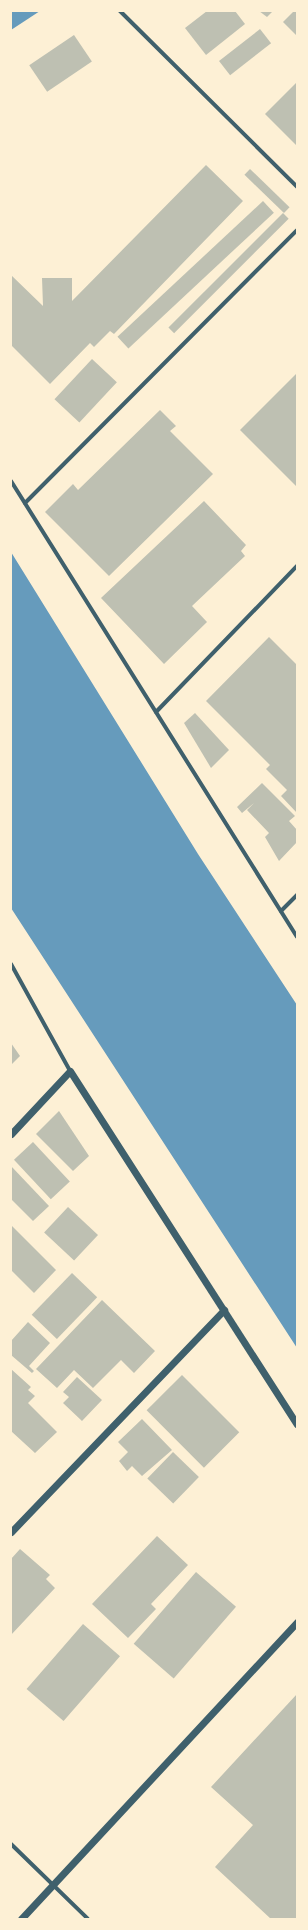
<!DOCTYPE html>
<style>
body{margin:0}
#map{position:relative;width:308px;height:1930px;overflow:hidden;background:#fdf0d5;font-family:Karla,sans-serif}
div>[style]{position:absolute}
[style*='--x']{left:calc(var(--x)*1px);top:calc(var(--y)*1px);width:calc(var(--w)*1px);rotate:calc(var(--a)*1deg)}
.water>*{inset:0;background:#669bbc}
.building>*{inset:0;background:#bec0b2;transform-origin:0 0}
.minor>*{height:4px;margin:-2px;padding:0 2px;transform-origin:2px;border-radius:2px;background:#3f606c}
.tertiary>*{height:7px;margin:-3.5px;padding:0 3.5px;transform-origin:3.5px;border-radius:3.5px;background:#3f606c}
span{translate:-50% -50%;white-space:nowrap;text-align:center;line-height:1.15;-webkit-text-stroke:3.5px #fdf0d5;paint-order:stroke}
.frame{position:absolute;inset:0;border:12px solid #fdf0d5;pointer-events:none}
</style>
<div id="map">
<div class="water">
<i style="clip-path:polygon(11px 11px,40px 11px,11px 30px)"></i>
<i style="clip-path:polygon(11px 552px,198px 854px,297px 1005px,297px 1348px,11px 908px)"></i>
</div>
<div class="building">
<i style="clip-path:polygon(207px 11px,235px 11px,245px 24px,206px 55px,185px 28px)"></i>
<i style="clip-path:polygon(259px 11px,273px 11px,267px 17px)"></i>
<i style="clip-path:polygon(294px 11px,297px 11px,297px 36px,283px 22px)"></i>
<i style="left:260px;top:29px;width:18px;height:52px;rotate:52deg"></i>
<i style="left:74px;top:35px;width:32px;height:54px;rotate:56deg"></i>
<i style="clip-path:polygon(297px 82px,297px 146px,265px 114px)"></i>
<i style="clip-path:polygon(206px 165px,243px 201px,114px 334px,110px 331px,94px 347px,90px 343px,50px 384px,11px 345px,11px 275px,43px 306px,42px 278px,72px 278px,72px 301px)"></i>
<i style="left:250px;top:169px;width:55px;height:8px;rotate:44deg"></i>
<i style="left:263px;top:201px;width:16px;height:199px;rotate:47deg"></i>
<i style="left:283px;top:213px;width:8px;height:162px;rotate:45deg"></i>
<i style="left:92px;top:359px;width:34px;height:55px;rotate:43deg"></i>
<i style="clip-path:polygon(297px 373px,297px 487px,240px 430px)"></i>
<i style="clip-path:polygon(160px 410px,176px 426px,170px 431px,213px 474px,109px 576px,45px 512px,73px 484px,78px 490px)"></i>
<i style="clip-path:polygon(204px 501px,246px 545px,241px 551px,245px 556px,192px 606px,207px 622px,164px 664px,101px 598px)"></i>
<i style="clip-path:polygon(269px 637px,297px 665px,297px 813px,281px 796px,287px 790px,266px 769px,270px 765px,206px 701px)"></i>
<i style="clip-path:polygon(195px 713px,229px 750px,211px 768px,184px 723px)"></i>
<i style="clip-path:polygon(262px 783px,295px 816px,289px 821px,297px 830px,297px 842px,279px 861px,265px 837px,269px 833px,247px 810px,254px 803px,242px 813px,237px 807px)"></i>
<i style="clip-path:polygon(11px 1043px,20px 1056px,11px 1065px)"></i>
<i style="clip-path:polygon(59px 1111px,89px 1156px,73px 1171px,36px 1134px)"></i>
<i style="left:33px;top:1142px;width:54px;height:26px;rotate:47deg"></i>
<i style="clip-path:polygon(11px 1166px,49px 1206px,33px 1221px,11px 1199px)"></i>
<i style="left:68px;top:1207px;width:41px;height:35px;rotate:43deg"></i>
<i style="clip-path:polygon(11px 1225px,56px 1270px,34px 1293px,11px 1270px)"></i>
<i style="left:72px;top:1273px;width:35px;height:58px;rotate:44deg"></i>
<i style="clip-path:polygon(102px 1300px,155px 1351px,134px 1373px,121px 1360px,93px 1388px,74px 1370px,57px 1388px,36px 1369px)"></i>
<i style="clip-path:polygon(28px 1322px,50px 1343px,29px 1366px,34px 1371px,32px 1373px,11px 1355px,11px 1341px)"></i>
<i style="clip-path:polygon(11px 1369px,31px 1387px,28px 1390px,35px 1396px,28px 1403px,57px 1432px,35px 1453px,11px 1431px)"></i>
<i style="left:182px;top:1375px;width:81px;height:50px;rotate:45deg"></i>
<i style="clip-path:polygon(77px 1377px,102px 1400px,82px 1421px,63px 1403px,69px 1397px,63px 1392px)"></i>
<i style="clip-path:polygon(142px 1419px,172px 1450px,142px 1476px,132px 1466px,127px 1471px,119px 1461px,128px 1452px,118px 1442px)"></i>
<i style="left:173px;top:1452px;width:36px;height:37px;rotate:44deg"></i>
<i style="clip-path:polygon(157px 1536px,188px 1565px,151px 1604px,156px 1609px,128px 1638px,92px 1604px)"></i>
<i style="clip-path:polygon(20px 1549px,50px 1575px,46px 1579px,55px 1588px,11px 1635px,11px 1559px)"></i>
<i style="left:196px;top:1572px;width:53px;height:95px;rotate:41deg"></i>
<i style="left:83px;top:1624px;width:49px;height:86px;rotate:41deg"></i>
<i style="clip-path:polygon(297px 1694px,297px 1919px,271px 1919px,215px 1867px,253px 1825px,211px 1787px)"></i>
</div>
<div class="minor">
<i style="--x:120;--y:11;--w:250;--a:44.8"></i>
<i style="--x:11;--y:481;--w:538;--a:57.9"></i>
<i style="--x:25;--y:503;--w:385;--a:-45.1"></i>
<i style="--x:156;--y:712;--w:203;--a:-46"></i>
<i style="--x:281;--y:911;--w:23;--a:-45"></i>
<i style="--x:11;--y:964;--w:122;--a:61.1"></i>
<i style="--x:11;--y:1844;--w:107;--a:44.2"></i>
</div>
<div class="tertiary">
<i style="--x:11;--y:1134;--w:86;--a:-46.9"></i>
<i style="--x:70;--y:1071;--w:420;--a:57.3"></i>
<i style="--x:11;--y:1532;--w:308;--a:-46.2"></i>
<i style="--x:21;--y:1919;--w:405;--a:-47.1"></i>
</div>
<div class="frame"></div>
</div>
